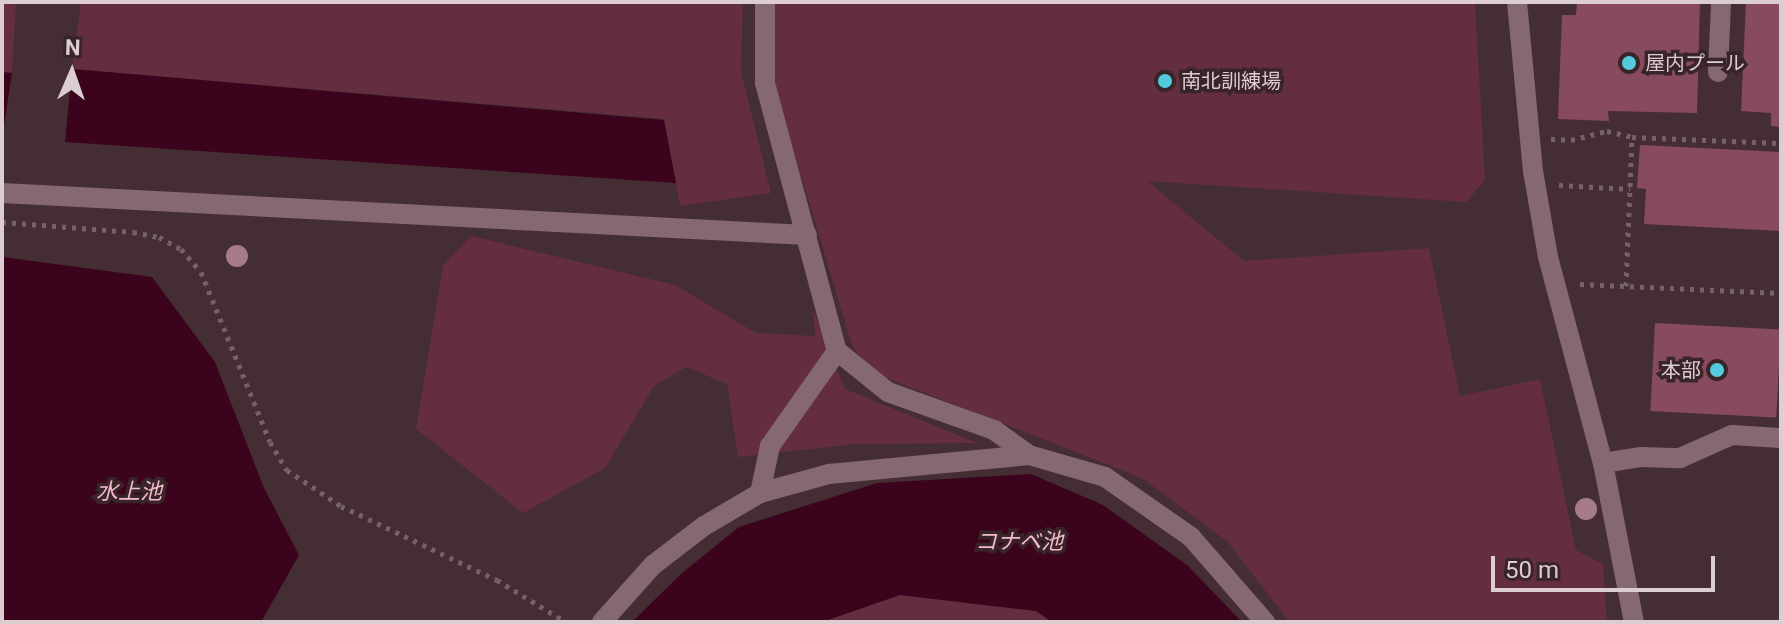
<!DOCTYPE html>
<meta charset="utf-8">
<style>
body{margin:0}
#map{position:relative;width:1783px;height:624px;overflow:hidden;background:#442e34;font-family:Roboto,"Noto Sans JP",sans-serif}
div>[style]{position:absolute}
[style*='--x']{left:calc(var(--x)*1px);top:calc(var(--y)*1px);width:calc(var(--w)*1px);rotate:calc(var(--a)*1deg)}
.green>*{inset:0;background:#642d40}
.water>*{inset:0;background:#3b031c}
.building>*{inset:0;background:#884a5e;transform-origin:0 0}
.path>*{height:5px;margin-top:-2.5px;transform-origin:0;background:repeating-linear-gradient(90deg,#756166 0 4px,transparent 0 10px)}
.minor>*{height:20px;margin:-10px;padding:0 10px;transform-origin:10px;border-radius:10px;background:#866870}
.trees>*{width:22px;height:22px;margin:-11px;border-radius:50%;background:#a67c88}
.dots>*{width:22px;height:22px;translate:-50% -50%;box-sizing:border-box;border:4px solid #39242a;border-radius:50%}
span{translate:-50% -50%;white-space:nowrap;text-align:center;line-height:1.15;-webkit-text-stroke:7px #39242a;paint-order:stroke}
.poi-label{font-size:20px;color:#dbcdd0}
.left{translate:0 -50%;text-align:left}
.right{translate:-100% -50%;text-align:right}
.water-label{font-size:22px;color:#f4baca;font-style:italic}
.frame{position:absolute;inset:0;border:4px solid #dbcdd0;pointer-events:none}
.north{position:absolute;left:32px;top:32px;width:80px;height:80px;-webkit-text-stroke:6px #39242a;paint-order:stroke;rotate:2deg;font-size:22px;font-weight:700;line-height:32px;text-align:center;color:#dbcdd0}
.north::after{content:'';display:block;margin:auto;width:28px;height:36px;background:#dbcdd0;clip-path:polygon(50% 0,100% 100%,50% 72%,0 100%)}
.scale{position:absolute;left:1491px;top:556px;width:224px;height:36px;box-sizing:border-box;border:4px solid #dbcdd0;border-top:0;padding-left:10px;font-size:24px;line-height:28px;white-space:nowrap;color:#dbcdd0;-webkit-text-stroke:6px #39242a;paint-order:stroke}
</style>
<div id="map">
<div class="green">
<i style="clip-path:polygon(2px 2px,16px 2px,12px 73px,2px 72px)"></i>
<i style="clip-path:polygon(81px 2px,743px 2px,741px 72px,771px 193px,680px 206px,664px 119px,72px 69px)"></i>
<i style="clip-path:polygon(772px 2px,1475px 2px,1485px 180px,1466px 202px,1147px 181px,1244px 261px,1429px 248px,1460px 396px,1540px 379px,1576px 550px,1603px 564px,1607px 622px,1289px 622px,1228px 542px,1142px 478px,869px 371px,852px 345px,773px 82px)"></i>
<i style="clip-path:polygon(471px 236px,675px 285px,756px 333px,815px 336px,813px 310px,845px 389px,977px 443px,856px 444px,738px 457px,727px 384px,686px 367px,654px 386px,605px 468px,523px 513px,416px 429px,443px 265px)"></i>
<i style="clip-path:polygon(900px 595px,1036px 611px,1052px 622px,822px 622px)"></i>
</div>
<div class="water">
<i style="clip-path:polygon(72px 69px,664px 120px,676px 183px,65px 142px)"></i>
<i style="clip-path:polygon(2px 72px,12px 73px,3px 132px,2px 132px)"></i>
<i style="clip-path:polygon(2px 257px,152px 277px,215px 362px,264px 488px,299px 555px,261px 622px,2px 622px)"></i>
<i style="clip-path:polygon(1031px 474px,1103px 505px,1187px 565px,1242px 622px,1052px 622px,1036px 611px,900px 595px,822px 622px,632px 622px,682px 573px,739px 527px,877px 483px)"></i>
</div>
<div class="building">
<i style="clip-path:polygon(1577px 2px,1700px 2px,1697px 113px,1608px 111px,1609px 121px,1558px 119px,1562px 15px,1576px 15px)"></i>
<i style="clip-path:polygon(1746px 2px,1781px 2px,1781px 127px,1771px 126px,1771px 113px,1741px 111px)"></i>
<i style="clip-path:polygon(1640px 145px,1781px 152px,1781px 231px,1644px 224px,1646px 189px,1637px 188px)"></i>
<i style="left:1655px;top:323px;width:126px;height:88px;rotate:3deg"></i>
</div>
<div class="path">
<i style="--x:1551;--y:139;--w:20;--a:3"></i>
<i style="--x:1571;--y:140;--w:37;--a:-14"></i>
<i style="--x:1607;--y:131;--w:26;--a:13"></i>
<i style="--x:1632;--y:137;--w:149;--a:2.3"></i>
<i style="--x:1559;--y:185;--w:71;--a:3.2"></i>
<i style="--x:2;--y:222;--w:131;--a:4.4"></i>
<i style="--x:133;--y:232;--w:26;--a:11"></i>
<i style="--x:159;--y:237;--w:25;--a:29"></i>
<i style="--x:181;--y:249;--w:30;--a:49"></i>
<i style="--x:201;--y:272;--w:183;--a:67.9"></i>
<i style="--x:270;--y:442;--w:33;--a:59"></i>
<i style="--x:287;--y:470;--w:65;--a:33.7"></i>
<i style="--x:341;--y:506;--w:173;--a:25.4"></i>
<i style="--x:497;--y:580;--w:81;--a:31.3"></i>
<i style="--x:1580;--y:284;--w:201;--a:2.6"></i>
<i style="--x:1626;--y:286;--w:149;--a:-87.7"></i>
</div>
<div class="minor">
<i style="--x:765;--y:2;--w:81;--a:90"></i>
<i style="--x:765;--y:83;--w:278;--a:75"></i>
<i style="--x:837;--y:351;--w:65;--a:38.8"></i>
<i style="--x:888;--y:392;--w:113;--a:19.7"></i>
<i style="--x:994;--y:430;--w:43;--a:35.5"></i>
<i style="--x:1029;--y:455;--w:79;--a:16.1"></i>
<i style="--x:1105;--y:477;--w:105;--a:34.9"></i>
<i style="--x:1191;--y:537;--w:113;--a:49"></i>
<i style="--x:1517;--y:2;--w:170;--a:84.6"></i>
<i style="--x:1533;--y:171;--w:87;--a:80.1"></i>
<i style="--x:1548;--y:257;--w:213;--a:75.1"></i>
<i style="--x:1603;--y:463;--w:162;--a:79"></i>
<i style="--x:1718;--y:72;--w:70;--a:-87.5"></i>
<i style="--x:2;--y:193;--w:806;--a:2.99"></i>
<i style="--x:1603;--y:463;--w:39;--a:-9"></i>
<i style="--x:1642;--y:457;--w:38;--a:2"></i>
<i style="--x:1680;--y:458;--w:57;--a:-23.9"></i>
<i style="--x:1732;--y:435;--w:49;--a:3.5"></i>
<i style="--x:760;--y:493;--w:48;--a:-78"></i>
<i style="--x:770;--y:446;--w:116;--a:-54.8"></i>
<i style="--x:602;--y:622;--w:76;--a:-48.2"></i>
<i style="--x:653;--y:565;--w:64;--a:-37.4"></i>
<i style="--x:704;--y:526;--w:65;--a:-30.5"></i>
<i style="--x:760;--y:493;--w:72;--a:-15.4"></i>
<i style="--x:829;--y:474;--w:201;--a:-5.4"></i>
</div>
<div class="trees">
<i style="left:237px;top:256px"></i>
<i style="left:1586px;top:509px"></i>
</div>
<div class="dots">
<i style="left:1629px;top:63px;background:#54cade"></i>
<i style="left:1165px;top:81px;background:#54cade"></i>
<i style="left:1717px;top:370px;background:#54cade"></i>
</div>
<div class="poi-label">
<span class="left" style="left:1645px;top:63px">屋内プール</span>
<span class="left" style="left:1181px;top:81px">南北訓練場</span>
<span class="right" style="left:1701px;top:370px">本部</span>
</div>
<div class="water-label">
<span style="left:129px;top:492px">水上池</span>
<span style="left:1019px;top:542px">コナベ池</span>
</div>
<div class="frame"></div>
<div class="north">N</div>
<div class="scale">50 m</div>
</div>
